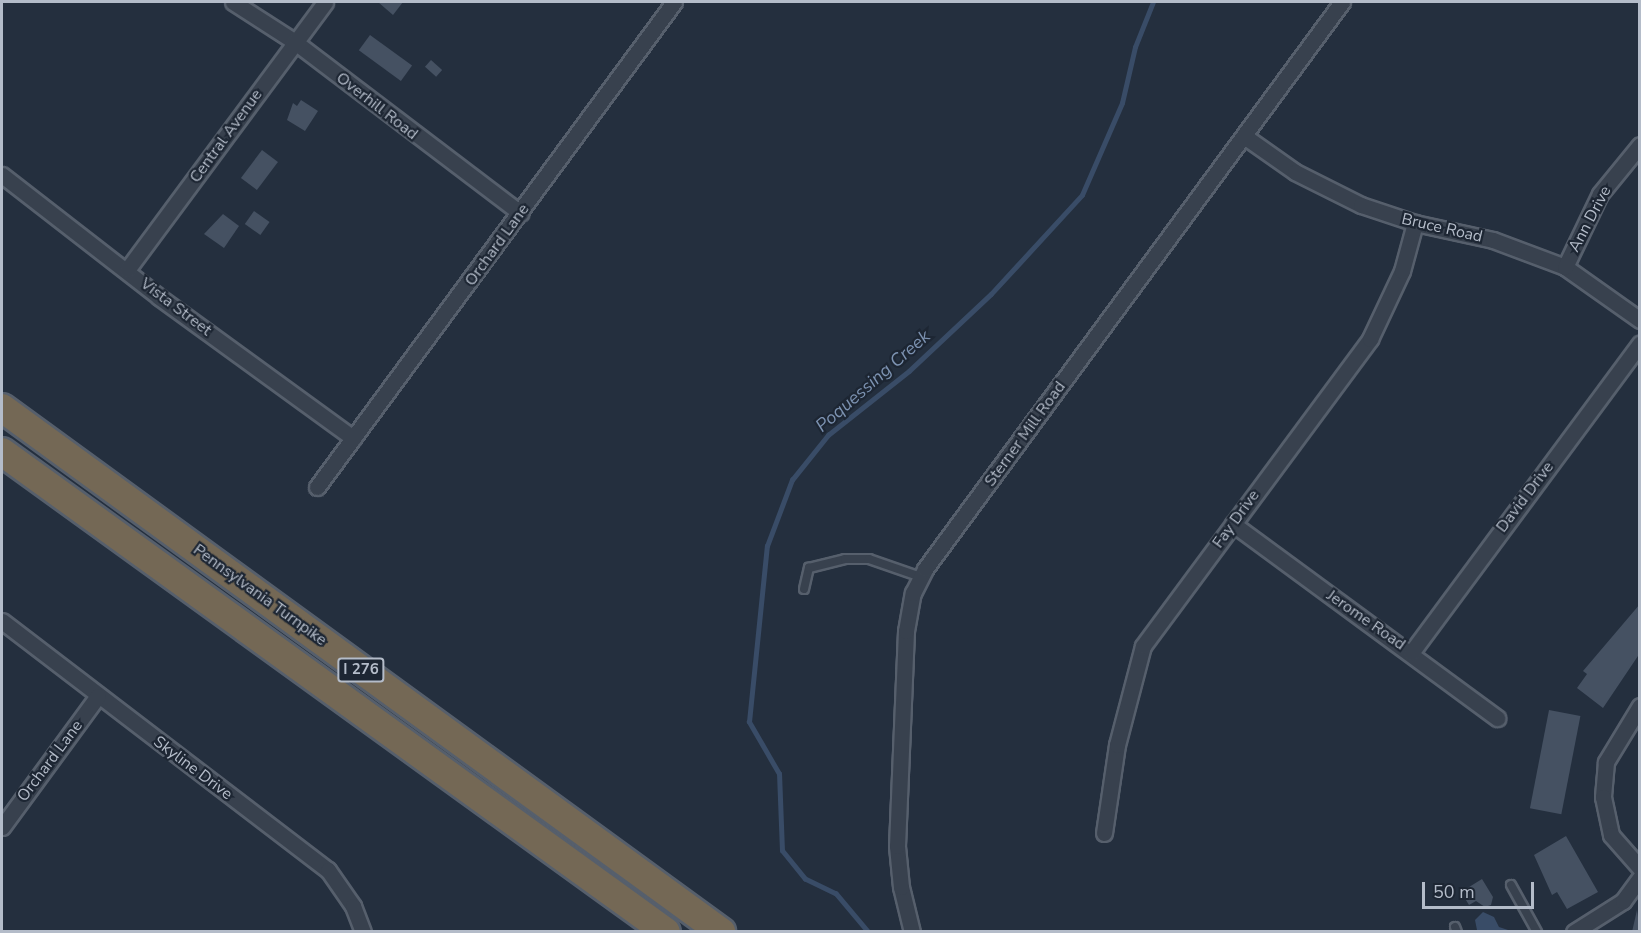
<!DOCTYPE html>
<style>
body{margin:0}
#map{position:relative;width:1641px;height:933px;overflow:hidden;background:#242f3e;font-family:"Nunito Sans",sans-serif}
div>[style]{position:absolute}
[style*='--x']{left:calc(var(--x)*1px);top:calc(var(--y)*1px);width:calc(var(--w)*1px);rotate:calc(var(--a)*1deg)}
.water>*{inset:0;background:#394c67}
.stream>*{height:4.5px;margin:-2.25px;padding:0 2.25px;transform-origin:2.25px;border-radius:2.25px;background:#394c67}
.building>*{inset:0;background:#455162;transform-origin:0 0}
.roads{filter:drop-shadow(2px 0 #565f6c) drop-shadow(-2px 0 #565f6c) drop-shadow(0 2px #565f6c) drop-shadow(0 -2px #565f6c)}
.lane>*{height:8px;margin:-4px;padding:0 4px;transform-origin:4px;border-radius:4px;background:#38414e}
.street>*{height:15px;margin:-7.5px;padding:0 7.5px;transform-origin:7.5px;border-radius:7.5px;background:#38414e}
.highway>*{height:28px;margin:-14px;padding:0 14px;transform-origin:14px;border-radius:14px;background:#746855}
span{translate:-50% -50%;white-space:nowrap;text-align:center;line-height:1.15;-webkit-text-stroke:4.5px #1d2633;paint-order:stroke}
.shield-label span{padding:2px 4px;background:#1d2633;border:2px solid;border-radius:4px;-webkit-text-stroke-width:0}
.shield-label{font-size:15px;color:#b4bcc9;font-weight:700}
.street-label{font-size:16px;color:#b4bcc9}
.water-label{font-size:18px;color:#7c92b1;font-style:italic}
.frame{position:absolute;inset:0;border:3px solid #b4bcc9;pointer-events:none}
.scale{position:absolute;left:1422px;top:882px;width:112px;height:27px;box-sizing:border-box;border:3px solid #b4bcc9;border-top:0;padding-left:8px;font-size:18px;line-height:21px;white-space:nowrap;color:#b4bcc9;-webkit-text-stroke:4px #1d2633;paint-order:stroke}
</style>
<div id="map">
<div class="water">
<i style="clip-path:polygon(1483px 912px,1494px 917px,1499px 927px,1511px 931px,1477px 930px,1475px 920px)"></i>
</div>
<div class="stream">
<i style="--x:868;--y:932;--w:50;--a:-130.1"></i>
<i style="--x:836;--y:894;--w:34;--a:-154"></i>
<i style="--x:805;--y:879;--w:36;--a:-129"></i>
<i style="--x:782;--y:851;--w:77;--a:-92.2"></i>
<i style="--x:779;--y:774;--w:60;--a:-120"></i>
<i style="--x:749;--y:722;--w:177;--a:-84.2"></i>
<i style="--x:767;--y:546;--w:71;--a:-69.3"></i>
<i style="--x:792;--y:480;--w:58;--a:-51.3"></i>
<i style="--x:828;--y:435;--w:103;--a:-38.3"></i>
<i style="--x:909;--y:371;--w:112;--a:-43.2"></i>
<i style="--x:991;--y:294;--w:134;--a:-47.4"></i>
<i style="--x:1082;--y:195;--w:100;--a:-66.5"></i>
<i style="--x:1122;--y:103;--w:57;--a:-76.9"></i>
<i style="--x:1135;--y:47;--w:48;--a:-68.2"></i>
</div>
<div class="building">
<i style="clip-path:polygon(378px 2px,403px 2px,393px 15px)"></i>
<i style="left:370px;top:35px;width:52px;height:19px;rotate:36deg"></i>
<i style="left:431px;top:60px;width:15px;height:9px;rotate:42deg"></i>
<i style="clip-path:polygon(301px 100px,318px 111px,305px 131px,287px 120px,293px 103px,297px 106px)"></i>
<i style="left:262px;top:150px;width:20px;height:35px;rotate:37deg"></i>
<i style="left:254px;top:211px;width:19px;height:16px;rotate:35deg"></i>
<i style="clip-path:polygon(223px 214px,239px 226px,224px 248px,204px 234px)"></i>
<i style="clip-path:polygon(1640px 604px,1640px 653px,1603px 708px,1577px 688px,1587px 674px,1583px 671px)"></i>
<i style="left:1549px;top:710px;width:32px;height:100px;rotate:11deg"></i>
<i style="clip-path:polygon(1566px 836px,1598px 892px,1567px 909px,1557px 892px,1552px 895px,1534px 855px)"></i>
<i style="clip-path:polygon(1482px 879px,1493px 897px,1491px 905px,1485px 907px,1476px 901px,1469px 905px,1461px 892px)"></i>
<i style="clip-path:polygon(1637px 910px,1640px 932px,1632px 932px)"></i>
</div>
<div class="roads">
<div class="lane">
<i style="--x:804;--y:589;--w:22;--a:-77"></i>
<i style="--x:809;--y:568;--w:37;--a:-14"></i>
<i style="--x:845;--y:559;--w:24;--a:0"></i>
<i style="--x:869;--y:559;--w:55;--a:19.1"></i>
<i style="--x:1511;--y:885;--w:54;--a:61"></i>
<i style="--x:1455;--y:927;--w:5;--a:68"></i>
</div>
<div class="street">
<i style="--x:233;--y:2;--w:74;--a:32.8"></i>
<i style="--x:295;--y:42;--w:283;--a:37.2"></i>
<i style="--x:1244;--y:136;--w:62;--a:35.2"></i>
<i style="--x:1295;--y:172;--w:74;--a:26.6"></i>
<i style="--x:1361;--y:205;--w:57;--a:18.4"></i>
<i style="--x:1415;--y:223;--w:80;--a:12.3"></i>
<i style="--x:1493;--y:240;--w:77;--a:20.6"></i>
<i style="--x:1565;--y:267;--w:92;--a:35.2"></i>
<i style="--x:2;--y:175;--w:199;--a:37.8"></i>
<i style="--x:159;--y:297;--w:240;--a:36"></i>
<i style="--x:1565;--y:267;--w:81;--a:-64.4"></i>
<i style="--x:1600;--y:194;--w:63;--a:-50.8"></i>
<i style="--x:127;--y:270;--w:333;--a:-53.5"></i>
<i style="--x:317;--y:487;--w:602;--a:-53.64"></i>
<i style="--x:1233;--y:524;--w:328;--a:36.3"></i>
<i style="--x:2;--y:621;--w:410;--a:37.4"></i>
<i style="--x:328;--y:870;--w:44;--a:55.2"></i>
<i style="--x:353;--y:906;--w:28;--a:69"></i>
<i style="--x:1411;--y:653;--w:385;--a:-53.5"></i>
<i style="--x:1640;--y:706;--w:66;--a:121.3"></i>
<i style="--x:1606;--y:762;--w:35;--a:95"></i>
<i style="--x:1603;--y:797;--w:39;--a:78"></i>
<i style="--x:1611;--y:835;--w:44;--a:48.7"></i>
<i style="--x:2;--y:827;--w:162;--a:-53.8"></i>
<i style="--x:1104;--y:833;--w:89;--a:-81.6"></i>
<i style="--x:1117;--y:745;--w:102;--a:-75.3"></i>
<i style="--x:1143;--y:646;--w:382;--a:-53.5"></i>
<i style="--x:1370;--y:339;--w:75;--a:-64.8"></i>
<i style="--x:1402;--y:271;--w:50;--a:-74.8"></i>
<i style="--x:912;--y:932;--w:46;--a:-103.7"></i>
<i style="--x:901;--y:887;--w:41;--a:-95.6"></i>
<i style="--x:897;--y:846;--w:215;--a:-87.6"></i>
<i style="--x:906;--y:631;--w:39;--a:-80"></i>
<i style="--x:913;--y:593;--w:27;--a:-63"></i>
<i style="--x:925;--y:569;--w:704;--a:-53.67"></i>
<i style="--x:1574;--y:932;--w:58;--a:-32.3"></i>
<i style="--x:1623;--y:901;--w:29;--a:-54"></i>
</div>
<div class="highway">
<i style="--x:2;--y:408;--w:890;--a:36.08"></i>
<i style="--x:2;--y:452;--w:819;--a:35.86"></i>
</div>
</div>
<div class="shield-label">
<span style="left:361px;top:670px">I 276</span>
</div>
<div class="street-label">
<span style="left:377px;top:106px;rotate:38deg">Overhill Road</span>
<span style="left:226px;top:136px;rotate:-54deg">Central Avenue</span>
<span style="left:1590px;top:219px;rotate:-62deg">Ann Drive</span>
<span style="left:1442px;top:228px;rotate:13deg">Bruce Road</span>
<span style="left:497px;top:245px;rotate:-54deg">Orchard Lane</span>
<span style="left:176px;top:307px;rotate:37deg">Vista Street</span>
<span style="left:1025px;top:434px;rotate:-54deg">Sterner Mill Road</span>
<span style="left:1525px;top:497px;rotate:-53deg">David Drive</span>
<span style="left:1236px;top:519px;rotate:-54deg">Fay Drive</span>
<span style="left:260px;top:595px;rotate:36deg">Pennsylvania Turnpike</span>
<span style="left:1366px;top:620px;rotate:35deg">Jerome Road</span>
<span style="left:50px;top:761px;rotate:-53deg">Orchard Lane</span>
<span style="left:193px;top:768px;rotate:37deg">Skyline Drive</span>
</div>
<div class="water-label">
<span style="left:873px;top:381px;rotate:-41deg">Poquessing Creek</span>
</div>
<div class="frame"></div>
<div class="scale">50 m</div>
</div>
